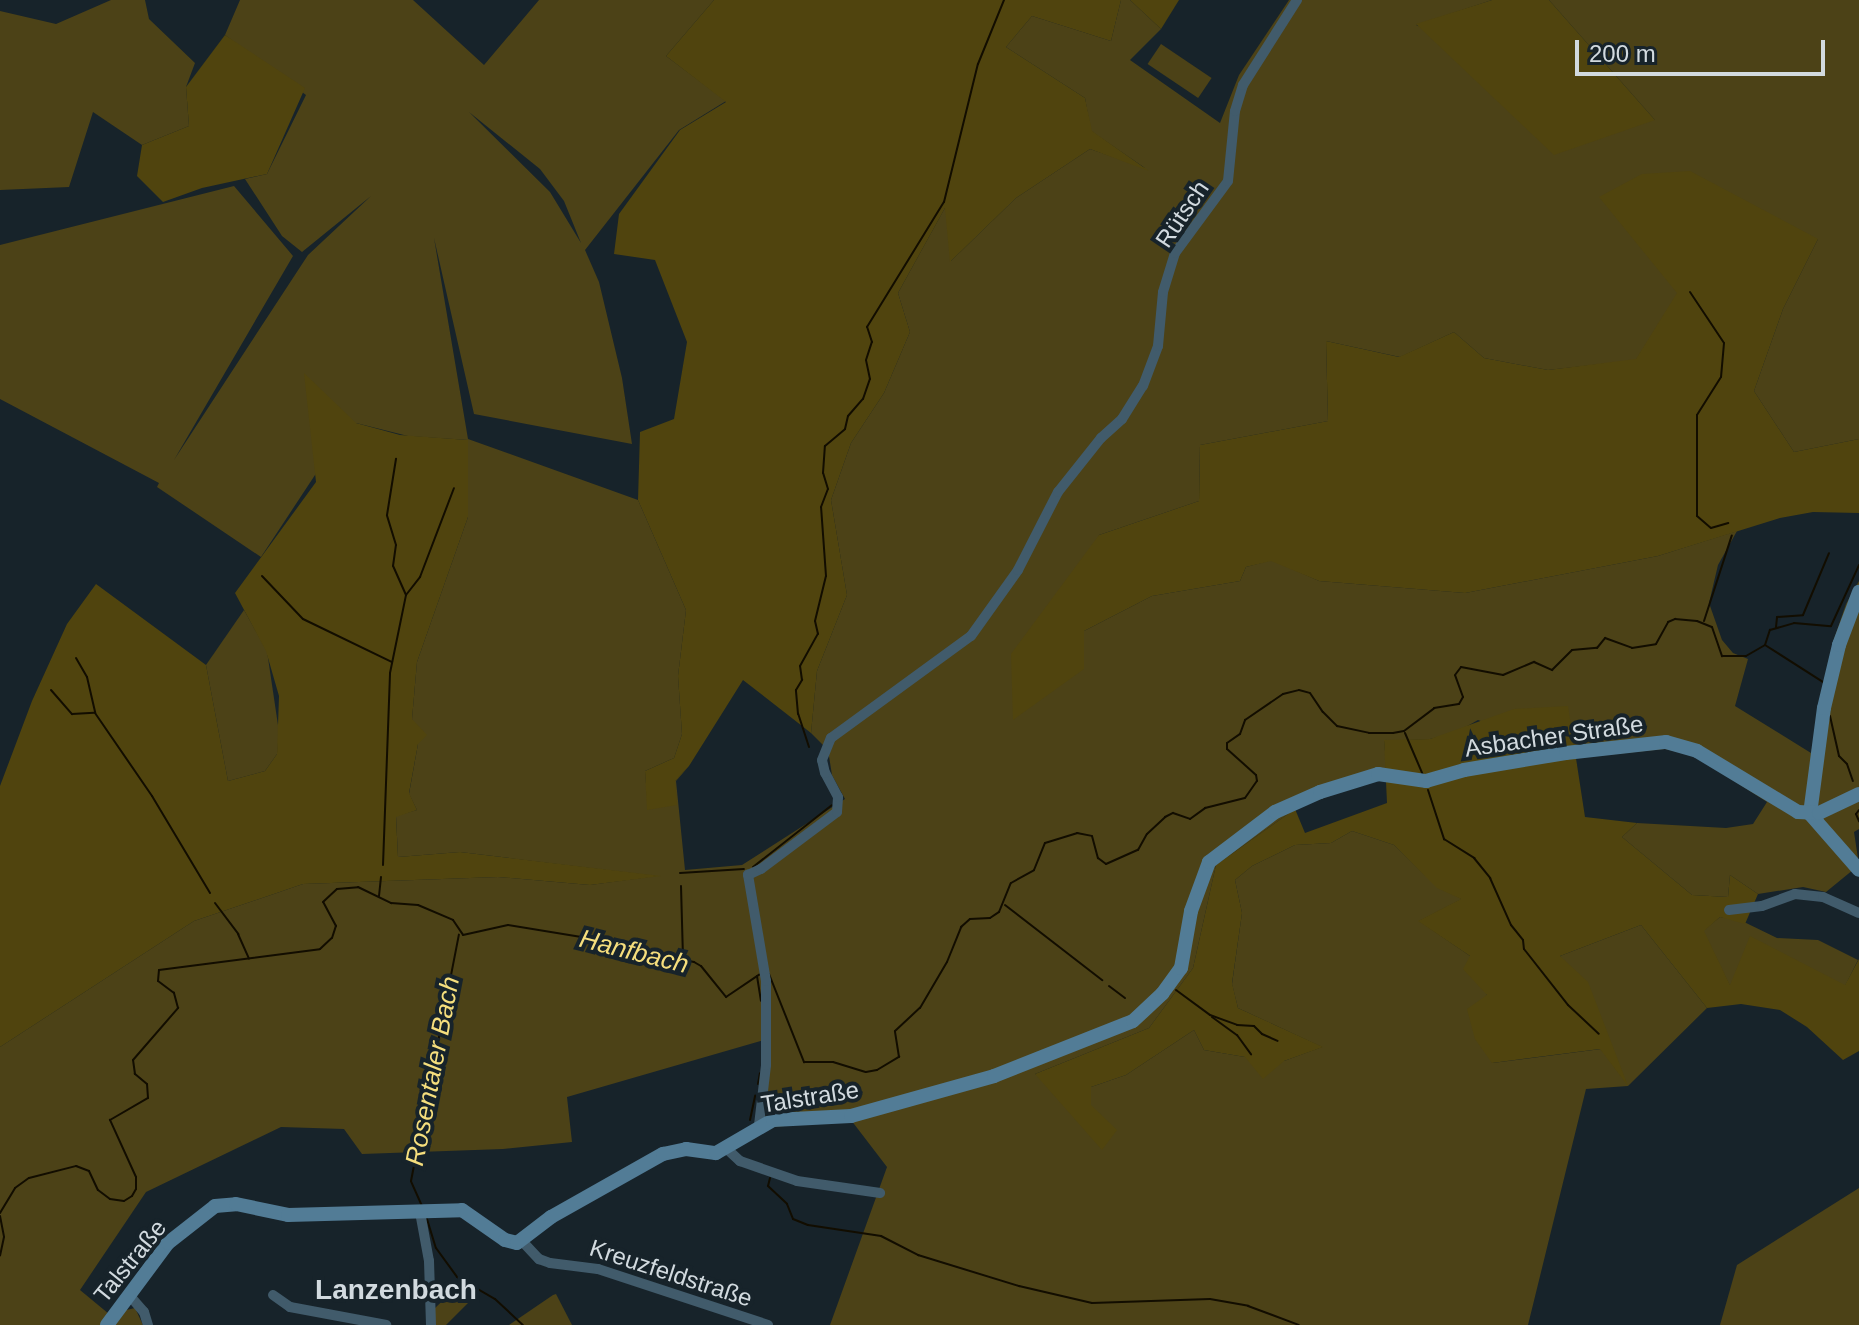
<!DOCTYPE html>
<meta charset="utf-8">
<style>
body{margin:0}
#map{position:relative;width:1859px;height:1325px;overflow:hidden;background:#17232a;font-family:Helvetica,sans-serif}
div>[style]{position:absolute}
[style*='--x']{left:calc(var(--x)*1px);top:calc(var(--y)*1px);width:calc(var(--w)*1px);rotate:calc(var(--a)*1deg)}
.green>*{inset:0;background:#4c4217;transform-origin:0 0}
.forest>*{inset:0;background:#50440e}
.stream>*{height:2px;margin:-1px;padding:0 1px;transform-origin:1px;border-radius:1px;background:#120d00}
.street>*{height:10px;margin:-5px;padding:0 5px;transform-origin:5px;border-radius:5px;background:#415b6b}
.secondary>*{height:14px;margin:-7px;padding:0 7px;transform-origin:7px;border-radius:7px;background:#527c96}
span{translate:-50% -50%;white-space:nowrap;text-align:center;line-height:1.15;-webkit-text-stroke:8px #17232a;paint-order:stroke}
.street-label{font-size:24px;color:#d2dadf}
.water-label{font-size:26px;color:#f5de7d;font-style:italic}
.quarter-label{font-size:28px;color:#d2dadf;font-weight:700}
.scale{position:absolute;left:1575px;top:40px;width:250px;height:36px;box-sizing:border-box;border:4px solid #d2dadf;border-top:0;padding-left:10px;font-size:24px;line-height:28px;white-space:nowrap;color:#d2dadf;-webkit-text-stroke:6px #17232a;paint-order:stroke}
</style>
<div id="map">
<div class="green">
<i style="clip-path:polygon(111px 0,145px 0,149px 19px,195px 63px,186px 87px,189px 126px,142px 145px,93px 112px,69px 187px,0 190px,0 11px,56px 24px)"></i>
<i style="clip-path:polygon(evenodd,240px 0,413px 0,484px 65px,539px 0,714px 0,666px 56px,726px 101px,679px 130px,585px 250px,599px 282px,622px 378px,632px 444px,474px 414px,434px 238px,468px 439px,638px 500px,686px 610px,678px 676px,682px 734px,674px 758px,645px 771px,648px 809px,689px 766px,676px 781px,685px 870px,742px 865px,845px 799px,832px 775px,828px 750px,811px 733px,817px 671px,847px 595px,831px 500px,851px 443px,884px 393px,910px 332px,898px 293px,946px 206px,951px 261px,1016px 198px,1090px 149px,1145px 168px,1091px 131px,1085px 98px,1006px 47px,1032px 16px,1111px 41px,1121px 0,1130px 0,1161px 29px,1130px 60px,1220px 123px,1239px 75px,1289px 0,1492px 0,1416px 25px,1655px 120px,1549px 0,1859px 0,1859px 439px,1794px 452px,1754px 391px,1783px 309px,1818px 239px,1678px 293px,1636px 360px,1548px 370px,1484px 358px,1454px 332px,1400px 357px,1326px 341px,1328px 421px,1200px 445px,1199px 501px,1099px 535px,1084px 631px,1152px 596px,1240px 581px,1246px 567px,1272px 560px,1319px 581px,1465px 593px,1658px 556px,1737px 531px,1718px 565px,1709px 603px,1722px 640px,1733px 653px,1748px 659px,1735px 706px,1811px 753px,1833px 642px,1846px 604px,1859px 581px,1859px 829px,1854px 832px,1859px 865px,1826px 892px,1803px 887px,1758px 894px,1730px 875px,1728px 897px,1692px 895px,1622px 837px,1637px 823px,1726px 828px,1753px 824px,1767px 802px,1695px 756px,1665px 749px,1577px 758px,1478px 720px,1455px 733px,1430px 739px,1384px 741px,1387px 773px,1295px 809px,1216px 865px,1193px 968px,1149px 1028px,1035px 1074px,1091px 1105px,1091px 1087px,1126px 1075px,1194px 1030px,1204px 1050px,1245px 1057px,1284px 1061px,1322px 1047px,1238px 1008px,1232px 984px,1242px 913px,1235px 880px,1252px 866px,1295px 845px,1331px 843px,1352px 831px,1394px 845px,1437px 887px,1462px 899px,1419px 921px,1470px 956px,1487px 995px,1492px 1063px,1601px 1049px,1626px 1082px,1560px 956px,1641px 925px,1707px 1008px,1628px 1086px,1586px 1089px,1528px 1325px,830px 1325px,887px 1167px,851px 1120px,763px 1128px,764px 1040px,567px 1097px,572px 1142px,503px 1149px,362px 1154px,344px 1129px,281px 1127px,146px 1192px,80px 1290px,109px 1314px,135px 1308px,143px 1325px,0 1325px,0 1047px,194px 921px,303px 884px,498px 877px,590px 885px,656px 876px,460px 852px,398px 857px,396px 816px,417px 810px,409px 794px,418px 744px,412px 719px,417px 662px,468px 517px,468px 440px,408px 436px,356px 423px,317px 472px,261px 557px,157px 487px,159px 483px,0 399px,0 245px,234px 186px,293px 256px,174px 460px,308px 255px,371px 196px,302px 252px,282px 236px,245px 179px,267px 174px,306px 95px,225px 35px,240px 0,469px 112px,540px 169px,564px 201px,581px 243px,550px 192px,469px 112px)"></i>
<i style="left:1161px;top:44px;width:61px;height:24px;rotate:34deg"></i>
<i style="clip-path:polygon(244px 610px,267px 651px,279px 732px,277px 754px,265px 771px,228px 781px,206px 665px)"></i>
<i style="clip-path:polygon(1720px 917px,1740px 920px,1777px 938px,1818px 940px,1858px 960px,1845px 986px,1730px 986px,1703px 931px)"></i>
<i style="clip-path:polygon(1859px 1188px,1859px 1325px,1720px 1325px,1737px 1265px)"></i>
<i style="clip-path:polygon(461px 1283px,478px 1293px,446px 1325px,436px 1325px,433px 1310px)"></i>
<i style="clip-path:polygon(556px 1294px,572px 1325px,509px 1325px,553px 1295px)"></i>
</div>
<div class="forest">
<i style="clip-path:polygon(714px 0,1121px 0,1111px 41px,1032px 16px,1006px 47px,1085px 98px,1092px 131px,1149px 171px,1090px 149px,1016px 198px,950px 262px,945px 208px,898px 293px,910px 332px,884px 393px,851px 443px,831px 500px,847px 595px,817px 671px,811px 733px,743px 680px,689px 766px,675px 781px,677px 805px,647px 810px,645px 771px,674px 758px,682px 734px,678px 676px,686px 610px,638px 500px,640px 432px,674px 419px,687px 342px,655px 260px,614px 254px,619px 214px,680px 130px,726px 102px,666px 56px)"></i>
<i style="clip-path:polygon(1130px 0,1179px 0,1161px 29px)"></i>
<i style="clip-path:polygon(1492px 0,1549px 0,1655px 120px,1554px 155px,1416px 24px)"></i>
<i style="clip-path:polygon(225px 35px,305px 88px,267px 174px,202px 188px,163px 202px,137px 176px,142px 145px,189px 126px,186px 87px)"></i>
<i style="clip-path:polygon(1690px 171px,1818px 239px,1783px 309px,1754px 391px,1794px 452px,1859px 439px,1859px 513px,1813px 512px,1780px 518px,1658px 556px,1465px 593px,1319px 581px,1271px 561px,1246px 567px,1240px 581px,1152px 596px,1084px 631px,1084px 669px,1013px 720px,1011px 654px,1099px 535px,1199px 501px,1200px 445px,1328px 421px,1326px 341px,1399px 357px,1454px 332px,1484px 358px,1548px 370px,1636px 359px,1677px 293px,1599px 197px,1642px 174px)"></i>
<i style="clip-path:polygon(304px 373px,356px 423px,400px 435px,468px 440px,468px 517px,417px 662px,412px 719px,427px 735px,418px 744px,409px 793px,417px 810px,396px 817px,398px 857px,460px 852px,661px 876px,590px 885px,498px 877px,303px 884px,194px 921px,0 1047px,0 786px,32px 701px,67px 624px,96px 584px,206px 665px,228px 781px,265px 771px,277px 754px,279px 696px,266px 651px,235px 593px,316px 482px)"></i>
<i style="clip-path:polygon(1568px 706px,1585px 817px,1637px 823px,1622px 837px,1692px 895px,1728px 897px,1730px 875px,1758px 894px,1745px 924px,1720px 917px,1704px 931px,1730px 985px,1750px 936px,1845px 985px,1859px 959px,1859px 1051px,1843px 1060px,1807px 1027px,1780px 1010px,1741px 1004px,1707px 1008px,1641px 925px,1560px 956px,1588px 982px,1628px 1086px,1600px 1049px,1492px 1063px,1475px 1039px,1467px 1009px,1487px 995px,1463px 969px,1470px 956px,1418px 921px,1461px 899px,1437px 888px,1394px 845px,1352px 831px,1331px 843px,1295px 845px,1252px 866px,1235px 880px,1242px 913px,1232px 983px,1238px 1008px,1323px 1047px,1284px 1061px,1263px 1079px,1245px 1057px,1204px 1050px,1194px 1030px,1126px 1075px,1091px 1087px,1091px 1105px,1117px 1130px,1102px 1150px,1035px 1074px,1149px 1028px,1193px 968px,1216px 865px,1295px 809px,1305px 833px,1387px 803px,1384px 740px,1430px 739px,1514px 709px)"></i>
</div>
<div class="stream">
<i style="--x:1690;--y:292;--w:61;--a:56.3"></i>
<i style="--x:1724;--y:343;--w:34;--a:95"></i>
<i style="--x:1721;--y:377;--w:45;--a:122.3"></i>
<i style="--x:1697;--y:415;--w:101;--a:90"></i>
<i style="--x:1697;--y:516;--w:18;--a:41"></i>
<i style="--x:1711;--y:528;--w:18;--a:-16"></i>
<i style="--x:262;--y:576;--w:59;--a:46.4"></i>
<i style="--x:303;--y:619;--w:99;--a:25.8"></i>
<i style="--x:406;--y:595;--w:23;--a:-52"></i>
<i style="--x:420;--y:577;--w:95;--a:-69.1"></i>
<i style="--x:1704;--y:621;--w:90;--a:-72"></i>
<i style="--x:1776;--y:627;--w:10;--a:-84"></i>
<i style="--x:1777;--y:617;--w:26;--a:-4"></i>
<i style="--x:1803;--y:615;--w:67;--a:-67.2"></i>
<i style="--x:1765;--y:645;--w:69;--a:32.5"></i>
<i style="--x:76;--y:658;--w:22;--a:60"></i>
<i style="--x:87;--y:677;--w:37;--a:77"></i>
<i style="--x:95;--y:713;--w:101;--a:55.5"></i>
<i style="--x:152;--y:796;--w:113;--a:59.1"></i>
<i style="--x:51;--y:690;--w:32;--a:49"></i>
<i style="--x:72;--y:714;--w:22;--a:-3"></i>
<i style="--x:1830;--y:716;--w:41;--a:77.3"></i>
<i style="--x:1839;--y:756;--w:11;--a:45"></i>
<i style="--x:1847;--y:764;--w:18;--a:71"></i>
<i style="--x:1405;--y:733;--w:46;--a:66.8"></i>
<i style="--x:809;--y:747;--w:35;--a:-108"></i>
<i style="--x:798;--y:714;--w:24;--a:-95"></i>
<i style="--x:796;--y:690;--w:12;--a:-59"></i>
<i style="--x:802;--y:680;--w:14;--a:-98"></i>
<i style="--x:800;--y:666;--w:37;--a:-61"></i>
<i style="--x:818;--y:634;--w:13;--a:-103"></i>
<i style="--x:815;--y:621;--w:46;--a:-76.3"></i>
<i style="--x:826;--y:576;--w:69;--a:-94.1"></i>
<i style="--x:821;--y:507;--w:19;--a:-69"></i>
<i style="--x:828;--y:489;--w:17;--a:-107"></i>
<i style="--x:823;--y:473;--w:27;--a:-86"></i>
<i style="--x:825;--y:446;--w:26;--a:-40"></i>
<i style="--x:845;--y:429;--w:13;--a:-77"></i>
<i style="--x:848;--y:416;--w:23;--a:-49"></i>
<i style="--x:863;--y:399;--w:21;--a:-71"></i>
<i style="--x:870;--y:379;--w:19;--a:-102"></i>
<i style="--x:866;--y:360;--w:19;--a:-72"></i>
<i style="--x:872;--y:342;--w:16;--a:-108"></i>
<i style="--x:867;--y:327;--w:147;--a:-58.4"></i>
<i style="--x:944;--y:202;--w:142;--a:-76.2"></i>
<i style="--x:978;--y:64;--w:69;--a:-67.9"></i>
<i style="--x:1428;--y:790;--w:52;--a:71.9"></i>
<i style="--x:1444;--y:839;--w:36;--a:32"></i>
<i style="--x:1474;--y:858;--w:26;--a:51"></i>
<i style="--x:1490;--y:878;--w:51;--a:65.9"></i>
<i style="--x:1511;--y:925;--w:19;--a:51"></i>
<i style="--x:1523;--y:940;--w:9;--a:84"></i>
<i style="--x:1524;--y:949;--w:71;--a:51.8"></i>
<i style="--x:1568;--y:1005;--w:42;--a:43.1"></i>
<i style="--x:1859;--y:810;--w:5;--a:127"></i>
<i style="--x:1856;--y:814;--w:8;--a:67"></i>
<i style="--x:383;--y:865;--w:192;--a:-87.9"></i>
<i style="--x:390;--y:673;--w:80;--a:-78.4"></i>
<i style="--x:406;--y:595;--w:32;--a:-114"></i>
<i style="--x:393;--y:566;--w:21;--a:-82"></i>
<i style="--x:396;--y:545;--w:31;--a:-107"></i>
<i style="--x:387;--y:515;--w:57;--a:-80.9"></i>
<i style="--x:753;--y:867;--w:100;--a:-38.1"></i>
<i style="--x:680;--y:873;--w:64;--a:-3.6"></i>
<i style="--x:681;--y:886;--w:71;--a:88.4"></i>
<i style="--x:379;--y:896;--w:19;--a:-84"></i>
<i style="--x:215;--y:903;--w:39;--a:53"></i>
<i style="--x:238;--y:934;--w:27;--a:66"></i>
<i style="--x:1005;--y:905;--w:123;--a:37.7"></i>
<i style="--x:769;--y:974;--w:95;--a:68.3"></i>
<i style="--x:804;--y:1062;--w:29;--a:0"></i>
<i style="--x:833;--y:1062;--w:34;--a:17"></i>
<i style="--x:866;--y:1072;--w:11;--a:-10"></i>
<i style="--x:877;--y:1070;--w:26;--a:-31"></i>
<i style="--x:899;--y:1057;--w:26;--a:-99"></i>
<i style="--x:895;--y:1031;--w:34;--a:-43"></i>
<i style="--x:920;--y:1008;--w:53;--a:-59.6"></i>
<i style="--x:947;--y:962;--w:38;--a:-68"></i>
<i style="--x:961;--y:927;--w:12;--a:-42"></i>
<i style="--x:970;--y:919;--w:20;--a:-3"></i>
<i style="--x:990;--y:918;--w:11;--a:-34"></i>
<i style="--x:999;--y:912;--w:31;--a:-68"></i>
<i style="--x:1011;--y:883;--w:26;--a:-29"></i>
<i style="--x:1034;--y:870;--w:29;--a:-68"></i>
<i style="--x:1045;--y:843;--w:34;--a:-17"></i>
<i style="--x:1077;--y:833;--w:15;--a:11"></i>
<i style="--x:1092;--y:836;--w:23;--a:75"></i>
<i style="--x:1098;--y:858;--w:10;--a:37"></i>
<i style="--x:1106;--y:864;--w:35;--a:-24"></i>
<i style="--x:1138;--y:850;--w:18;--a:-61"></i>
<i style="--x:1147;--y:834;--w:25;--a:-43"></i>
<i style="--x:1165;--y:817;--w:9;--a:-27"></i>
<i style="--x:1173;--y:813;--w:18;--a:19"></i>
<i style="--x:1190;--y:819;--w:19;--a:-36"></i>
<i style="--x:1205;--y:808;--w:41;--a:-14"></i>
<i style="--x:1245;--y:798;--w:21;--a:-55"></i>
<i style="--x:1257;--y:781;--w:6;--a:-99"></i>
<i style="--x:1256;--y:775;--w:39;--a:-138"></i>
<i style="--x:1227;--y:749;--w:6;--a:-90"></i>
<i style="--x:1227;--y:743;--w:16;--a:-35"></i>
<i style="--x:1240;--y:734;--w:15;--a:-70"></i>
<i style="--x:1245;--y:720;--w:46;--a:-34.4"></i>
<i style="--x:1283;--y:694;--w:16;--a:-14"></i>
<i style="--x:1299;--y:690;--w:11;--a:15"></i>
<i style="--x:1310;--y:693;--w:23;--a:56"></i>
<i style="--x:1323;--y:712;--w:20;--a:45"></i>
<i style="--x:1337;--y:726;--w:33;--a:12"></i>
<i style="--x:1369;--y:733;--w:24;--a:0"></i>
<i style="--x:1393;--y:733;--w:11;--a:-10"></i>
<i style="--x:1404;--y:731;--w:38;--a:-37"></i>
<i style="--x:1434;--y:708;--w:25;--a:-9"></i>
<i style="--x:1459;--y:704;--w:8;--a:-60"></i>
<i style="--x:1463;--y:697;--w:23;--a:-110"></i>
<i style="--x:1455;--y:675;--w:10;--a:-53"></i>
<i style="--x:1461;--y:667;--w:43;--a:10.8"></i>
<i style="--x:1503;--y:675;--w:34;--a:-23"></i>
<i style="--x:1534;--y:662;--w:20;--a:24"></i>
<i style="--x:1552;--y:670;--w:28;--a:-45"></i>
<i style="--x:1572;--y:650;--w:25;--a:-5"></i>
<i style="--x:1597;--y:648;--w:13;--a:-51"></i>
<i style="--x:1605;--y:638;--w:29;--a:20"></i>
<i style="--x:1632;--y:648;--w:24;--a:-9"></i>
<i style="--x:1656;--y:644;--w:25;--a:-61"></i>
<i style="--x:1668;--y:622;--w:8;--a:-23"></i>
<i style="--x:1675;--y:619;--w:22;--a:5"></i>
<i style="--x:1697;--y:621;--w:16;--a:22"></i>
<i style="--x:1712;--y:627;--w:31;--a:71"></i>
<i style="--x:1722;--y:656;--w:24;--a:0"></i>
<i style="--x:1746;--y:656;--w:22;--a:-30"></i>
<i style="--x:1765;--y:645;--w:16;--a:-72"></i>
<i style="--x:1770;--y:630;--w:25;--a:-16"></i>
<i style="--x:1794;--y:623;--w:37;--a:5"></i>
<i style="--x:1831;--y:626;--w:67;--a:-65.3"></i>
<i style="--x:757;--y:976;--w:25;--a:81"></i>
<i style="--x:1109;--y:986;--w:20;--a:37"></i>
<i style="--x:1176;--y:990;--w:42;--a:36.3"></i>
<i style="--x:1210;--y:1015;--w:29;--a:20"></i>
<i style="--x:1237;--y:1025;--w:17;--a:3"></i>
<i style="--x:1254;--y:1026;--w:11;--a:45"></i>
<i style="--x:1262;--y:1034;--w:17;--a:24"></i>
<i style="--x:1212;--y:1017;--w:31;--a:36"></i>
<i style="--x:1237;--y:1035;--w:24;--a:54"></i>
<i style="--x:758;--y:1084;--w:11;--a:-80"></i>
<i style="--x:750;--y:1120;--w:25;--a:-78"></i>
<i style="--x:770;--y:1178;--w:8;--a:104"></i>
<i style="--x:768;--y:1186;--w:26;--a:43"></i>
<i style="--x:787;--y:1204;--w:16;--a:68"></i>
<i style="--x:793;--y:1219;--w:16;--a:22"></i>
<i style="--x:808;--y:1225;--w:74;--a:8.6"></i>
<i style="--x:881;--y:1236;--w:42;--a:27.2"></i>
<i style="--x:918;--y:1255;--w:106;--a:17.1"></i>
<i style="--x:1019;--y:1286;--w:75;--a:13.1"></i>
<i style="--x:1092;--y:1303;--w:118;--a:-1.9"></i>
<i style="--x:1210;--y:1299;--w:39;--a:10"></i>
<i style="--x:1248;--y:1306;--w:54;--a:20.4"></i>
<i style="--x:422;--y:1206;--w:27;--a:-114"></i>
<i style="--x:411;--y:1181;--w:251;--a:-79"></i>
<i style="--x:0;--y:1213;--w:29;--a:-59"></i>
<i style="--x:15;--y:1188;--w:17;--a:-36"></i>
<i style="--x:29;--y:1178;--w:49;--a:-14.3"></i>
<i style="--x:76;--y:1166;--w:14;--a:21"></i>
<i style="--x:89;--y:1171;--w:21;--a:65"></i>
<i style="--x:98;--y:1190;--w:15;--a:37"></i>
<i style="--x:110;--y:1199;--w:14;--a:8"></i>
<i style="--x:124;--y:1201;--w:9;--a:-32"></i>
<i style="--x:132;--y:1196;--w:8;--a:-60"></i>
<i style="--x:136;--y:1189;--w:12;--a:-90"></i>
<i style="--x:136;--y:1177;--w:63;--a:-114.5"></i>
<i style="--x:110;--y:1120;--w:44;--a:-30.1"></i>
<i style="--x:148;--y:1098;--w:14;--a:-94"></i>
<i style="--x:147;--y:1084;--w:16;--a:-140"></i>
<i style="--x:135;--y:1074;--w:14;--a:-98"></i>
<i style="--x:133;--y:1060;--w:69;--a:-49.1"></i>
<i style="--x:178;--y:1008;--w:16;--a:-105"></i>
<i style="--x:174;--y:993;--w:20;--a:-143"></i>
<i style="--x:158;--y:981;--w:11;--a:-85"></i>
<i style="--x:159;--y:970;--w:162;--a:-7.4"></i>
<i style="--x:320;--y:949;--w:16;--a:-43"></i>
<i style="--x:332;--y:938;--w:13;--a:-72"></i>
<i style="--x:336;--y:926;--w:27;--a:-118"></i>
<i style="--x:323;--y:902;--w:19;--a:-43"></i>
<i style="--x:337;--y:889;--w:21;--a:-5"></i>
<i style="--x:358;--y:887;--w:37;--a:26"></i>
<i style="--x:391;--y:903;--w:27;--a:4"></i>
<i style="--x:418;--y:905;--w:38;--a:23"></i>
<i style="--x:453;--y:920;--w:18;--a:56"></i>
<i style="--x:463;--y:935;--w:46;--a:-12.5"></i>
<i style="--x:508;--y:925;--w:99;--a:9.3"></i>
<i style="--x:606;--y:941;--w:39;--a:18"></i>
<i style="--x:643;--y:953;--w:52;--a:10"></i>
<i style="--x:694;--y:962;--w:8;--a:30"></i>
<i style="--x:701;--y:966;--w:40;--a:51"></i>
<i style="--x:726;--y:997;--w:40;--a:-34"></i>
<i style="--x:0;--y:1216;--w:21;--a:79"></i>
<i style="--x:4;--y:1237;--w:19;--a:102"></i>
<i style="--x:427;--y:1219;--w:30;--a:73"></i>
<i style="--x:436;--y:1248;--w:36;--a:54"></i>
<i style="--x:457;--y:1277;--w:44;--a:30.1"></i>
<i style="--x:495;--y:1299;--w:38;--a:43"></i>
</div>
<div class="street">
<i style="--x:1729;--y:910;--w:33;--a:-7"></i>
<i style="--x:1762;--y:906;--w:35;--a:-20"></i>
<i style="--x:1795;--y:894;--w:28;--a:6"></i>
<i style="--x:1823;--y:897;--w:39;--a:24"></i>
<i style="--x:759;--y:1125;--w:60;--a:-83.3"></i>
<i style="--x:766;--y:1065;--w:84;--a:-90"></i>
<i style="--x:766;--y:981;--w:108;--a:-99.6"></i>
<i style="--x:748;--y:875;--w:14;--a:-25"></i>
<i style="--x:761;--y:869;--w:95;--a:-36.9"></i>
<i style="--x:837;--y:812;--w:15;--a:-86"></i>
<i style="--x:838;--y:797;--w:27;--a:-118"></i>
<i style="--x:825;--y:773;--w:13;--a:-103"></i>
<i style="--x:822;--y:760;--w:24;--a:-68"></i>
<i style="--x:831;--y:738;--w:173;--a:-36.1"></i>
<i style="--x:971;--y:636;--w:81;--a:-54.5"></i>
<i style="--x:1018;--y:570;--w:88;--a:-62.9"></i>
<i style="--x:1058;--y:492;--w:69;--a:-51.5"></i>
<i style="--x:1101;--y:438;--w:28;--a:-42"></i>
<i style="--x:1122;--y:419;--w:39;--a:-58"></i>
<i style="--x:1143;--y:386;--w:43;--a:-69.4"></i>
<i style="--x:1158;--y:346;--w:54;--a:-84.7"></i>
<i style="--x:1163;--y:292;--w:41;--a:-72.9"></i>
<i style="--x:1175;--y:253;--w:89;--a:-53.6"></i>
<i style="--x:1228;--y:181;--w:70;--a:-84.3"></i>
<i style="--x:1235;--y:111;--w:27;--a:-73"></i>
<i style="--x:1243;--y:85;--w:101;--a:-57.6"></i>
<i style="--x:727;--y:1149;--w:18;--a:43"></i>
<i style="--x:740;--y:1161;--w:60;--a:19.3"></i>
<i style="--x:797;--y:1181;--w:84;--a:8.2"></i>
<i style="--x:420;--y:1212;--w:50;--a:79.6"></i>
<i style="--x:429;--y:1261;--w:64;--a:88.2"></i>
<i style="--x:522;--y:1241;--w:25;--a:47"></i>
<i style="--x:539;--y:1259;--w:12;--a:20"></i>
<i style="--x:550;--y:1263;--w:48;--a:7.1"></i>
<i style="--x:598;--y:1269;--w:179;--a:18.2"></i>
<i style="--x:273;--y:1295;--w:21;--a:35"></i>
<i style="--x:290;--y:1307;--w:98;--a:10.6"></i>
<i style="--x:130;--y:1296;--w:21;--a:49"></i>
<i style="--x:144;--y:1312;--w:14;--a:73"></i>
</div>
<div class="secondary">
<i style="--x:1810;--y:814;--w:107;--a:-82.5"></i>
<i style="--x:1824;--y:708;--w:65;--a:-76.6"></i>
<i style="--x:1839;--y:645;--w:57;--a:-69.3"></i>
<i style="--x:1810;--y:814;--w:74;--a:48.8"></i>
<i style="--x:107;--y:1325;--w:102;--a:-53.4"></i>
<i style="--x:168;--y:1243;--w:60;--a:-38.2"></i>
<i style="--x:215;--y:1206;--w:21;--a:-5"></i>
<i style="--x:236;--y:1204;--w:53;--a:11.9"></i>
<i style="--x:288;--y:1215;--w:174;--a:-1.6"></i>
<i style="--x:462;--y:1210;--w:52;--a:34.9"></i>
<i style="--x:505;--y:1240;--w:12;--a:14"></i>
<i style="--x:517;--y:1243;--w:43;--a:-37.4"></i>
<i style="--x:551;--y:1217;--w:129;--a:-29.4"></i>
<i style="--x:663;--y:1154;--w:24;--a:-12"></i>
<i style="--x:686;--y:1149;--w:30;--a:8"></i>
<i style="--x:716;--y:1153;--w:66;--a:-30.1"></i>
<i style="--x:773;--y:1120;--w:78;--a:-2.9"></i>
<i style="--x:851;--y:1116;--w:148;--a:-15.6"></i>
<i style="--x:994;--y:1076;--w:149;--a:-21.6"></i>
<i style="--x:1133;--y:1021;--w:40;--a:-43"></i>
<i style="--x:1162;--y:994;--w:32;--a:-54"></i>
<i style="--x:1181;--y:968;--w:58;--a:-80"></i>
<i style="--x:1191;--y:911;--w:52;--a:-69.8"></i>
<i style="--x:1209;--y:862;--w:83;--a:-37.1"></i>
<i style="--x:1275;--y:812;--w:49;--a:-24"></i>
<i style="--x:1320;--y:792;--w:61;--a:-17.2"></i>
<i style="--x:1378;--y:774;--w:49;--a:8.3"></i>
<i style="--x:1426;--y:781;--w:40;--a:-16"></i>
<i style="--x:1464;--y:770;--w:103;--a:-9.5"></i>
<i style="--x:1566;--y:753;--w:101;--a:-6.3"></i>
<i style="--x:1666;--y:742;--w:32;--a:16"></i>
<i style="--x:1697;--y:751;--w:118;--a:31.1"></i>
<i style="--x:1798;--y:812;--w:21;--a:3"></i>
<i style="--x:1819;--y:813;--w:44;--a:-25.4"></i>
</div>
<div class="street-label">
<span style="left:1182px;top:214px;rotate:-56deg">Rütsch</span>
<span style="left:1554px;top:736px;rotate:-8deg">Asbacher Straße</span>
<span style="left:810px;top:1097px;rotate:-9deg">Talstraße</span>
<span style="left:130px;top:1261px;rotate:-51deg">Talstraße</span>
<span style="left:671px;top:1273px;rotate:18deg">Kreuzfeldstraße</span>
</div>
<div class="water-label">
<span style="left:634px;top:952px;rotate:14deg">Hanfbach</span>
<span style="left:433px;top:1071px;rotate:-79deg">Rosentaler Bach</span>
</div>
<div class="quarter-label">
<span style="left:396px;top:1290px">Lanzenbach</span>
</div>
<div class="scale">200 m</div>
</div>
